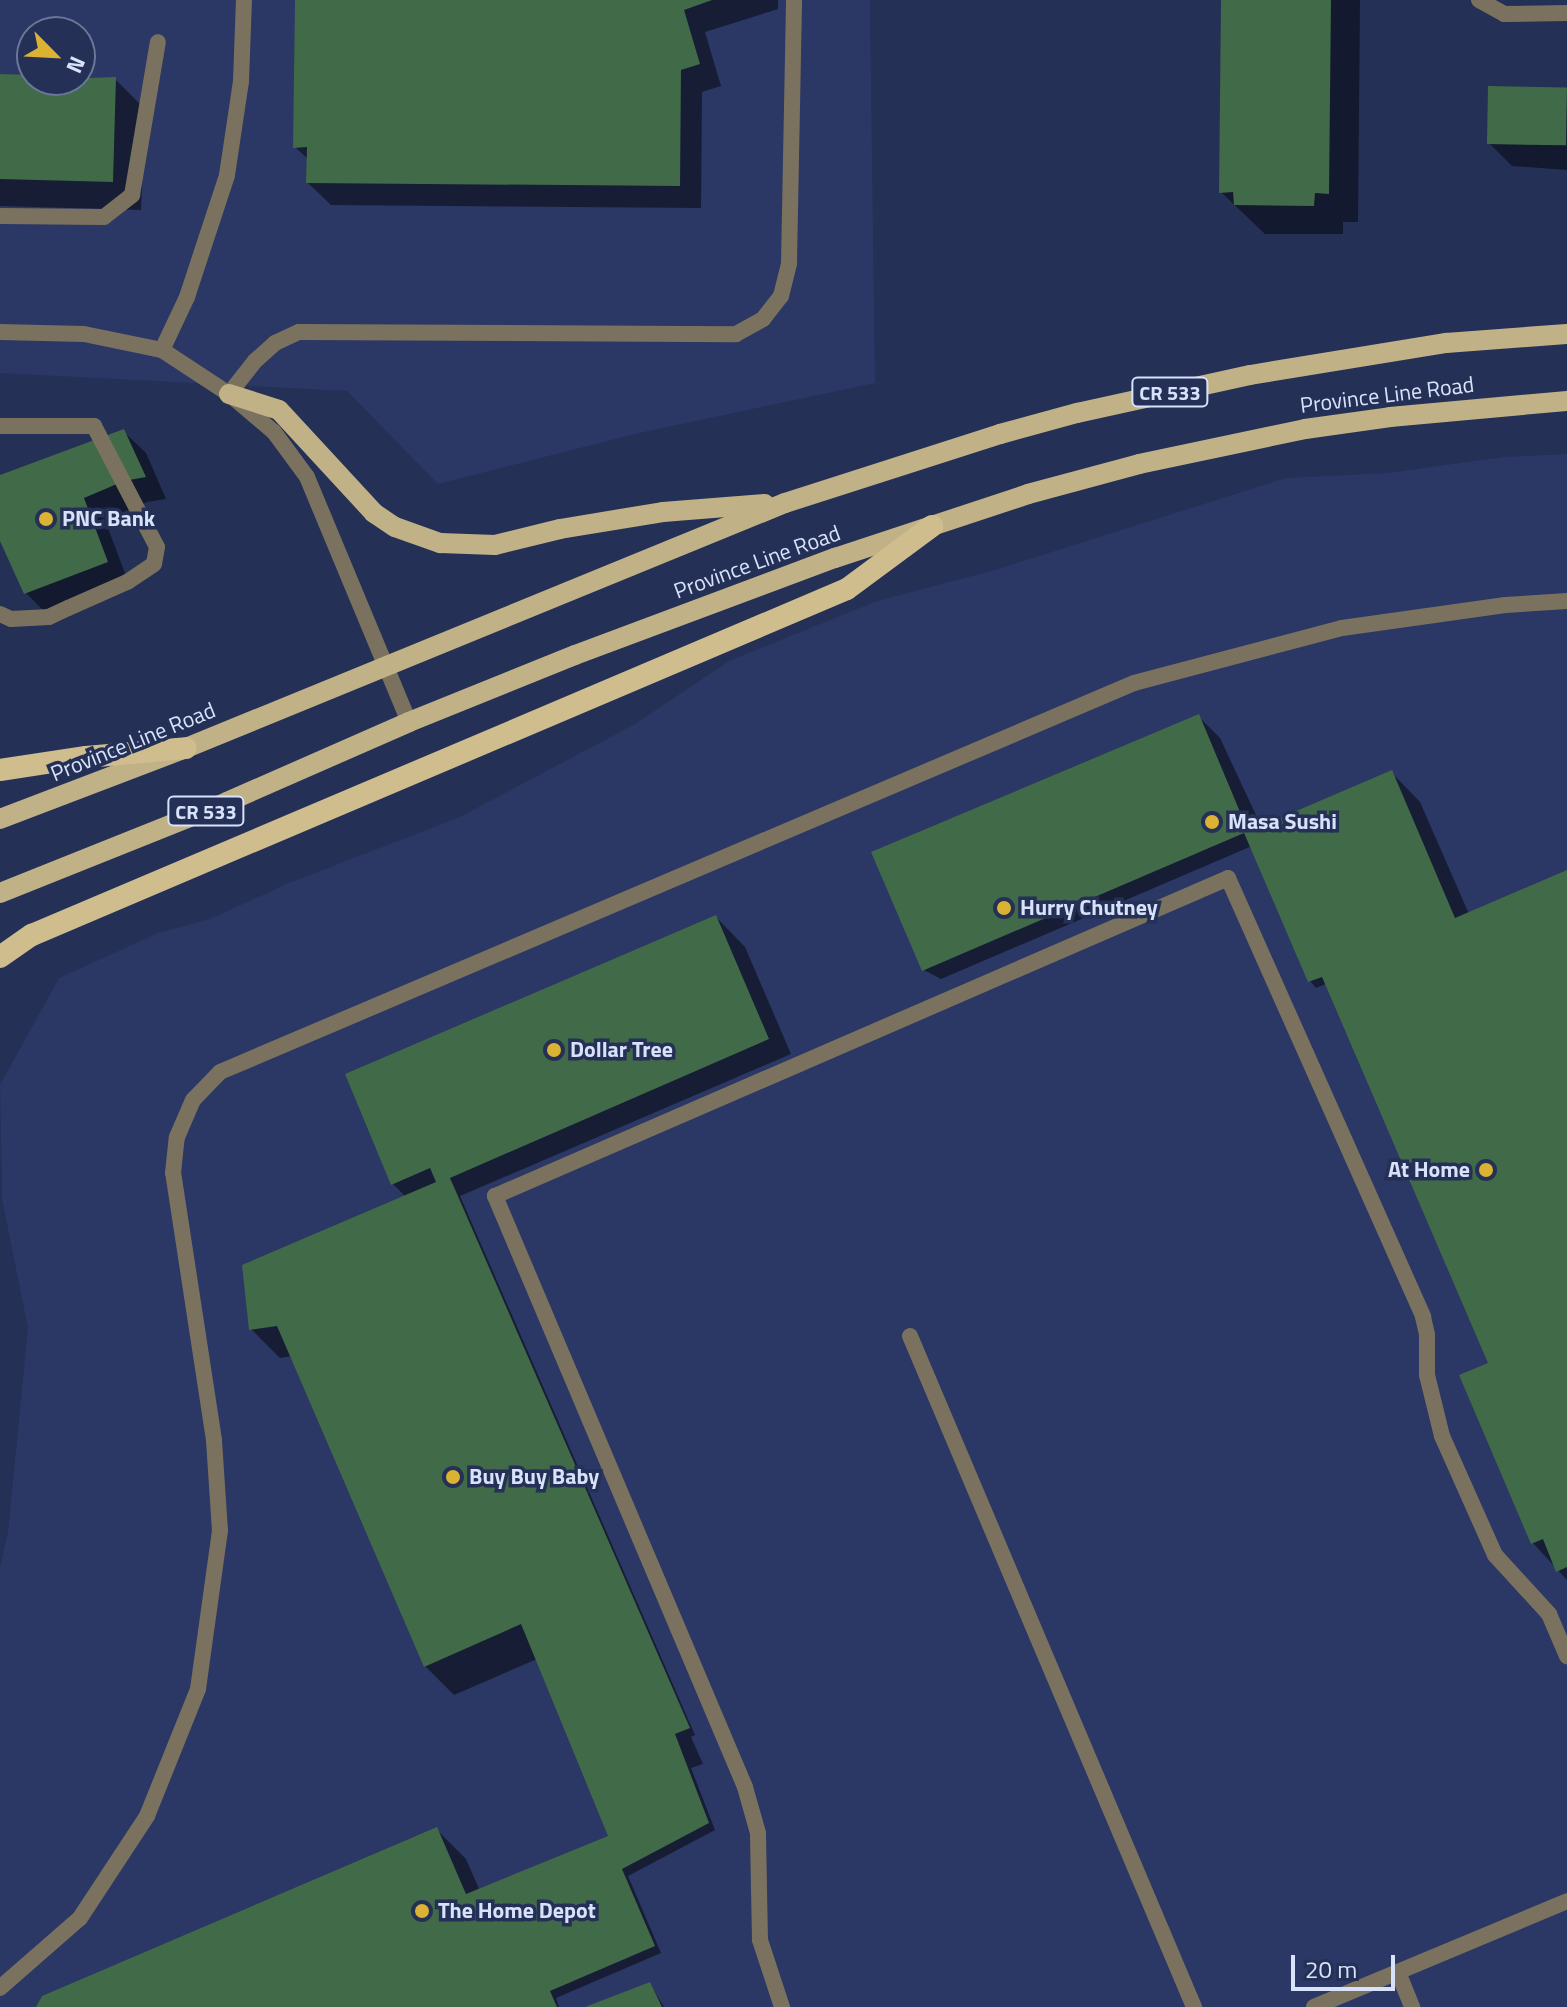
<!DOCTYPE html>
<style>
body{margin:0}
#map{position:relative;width:1567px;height:2007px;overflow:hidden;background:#243056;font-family:"Titillium Web",sans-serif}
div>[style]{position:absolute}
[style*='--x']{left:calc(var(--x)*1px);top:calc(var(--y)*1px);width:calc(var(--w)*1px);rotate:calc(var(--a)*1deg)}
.built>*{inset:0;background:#2b3764}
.shadow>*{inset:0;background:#0007}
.building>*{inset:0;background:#406a48;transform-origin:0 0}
.service>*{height:16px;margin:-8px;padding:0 8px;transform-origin:8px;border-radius:8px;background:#7a725e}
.minor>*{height:16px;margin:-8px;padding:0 8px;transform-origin:8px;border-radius:8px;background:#7a725e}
.primary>*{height:20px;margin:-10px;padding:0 10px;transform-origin:10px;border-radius:10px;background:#c1b186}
.trunk>*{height:22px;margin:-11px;padding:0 11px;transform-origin:11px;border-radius:11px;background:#cfbd8e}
.dots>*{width:22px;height:22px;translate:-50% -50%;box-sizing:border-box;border:4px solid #243056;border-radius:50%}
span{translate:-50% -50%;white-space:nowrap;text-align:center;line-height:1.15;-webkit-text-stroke:7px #243056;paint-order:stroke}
.shield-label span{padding:2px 6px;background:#243056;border:2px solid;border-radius:6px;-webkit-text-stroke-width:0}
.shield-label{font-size:20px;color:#d9e2fb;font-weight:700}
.street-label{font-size:22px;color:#d9e2fb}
.poi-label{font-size:22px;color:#d9e2fb;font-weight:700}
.left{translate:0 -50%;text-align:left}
.right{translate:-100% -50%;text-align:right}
.north{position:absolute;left:16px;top:16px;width:80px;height:80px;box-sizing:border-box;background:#243056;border:2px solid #6c7798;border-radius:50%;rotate:114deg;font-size:22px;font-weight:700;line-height:32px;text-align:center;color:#d9e2fb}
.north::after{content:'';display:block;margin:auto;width:28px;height:36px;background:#dbb233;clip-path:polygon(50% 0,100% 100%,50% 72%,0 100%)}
.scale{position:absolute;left:1291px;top:1955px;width:104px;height:36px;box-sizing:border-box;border:4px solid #d9e2fb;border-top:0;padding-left:10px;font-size:24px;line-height:28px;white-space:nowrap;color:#d9e2fb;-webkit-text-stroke:6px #243056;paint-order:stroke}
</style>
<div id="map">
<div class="built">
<i style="clip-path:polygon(evenodd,0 0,870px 0,875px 383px,639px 433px,438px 484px,347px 391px,0 373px,0 0,32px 32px,80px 32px,80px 80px,32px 80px,32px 32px)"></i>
<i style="clip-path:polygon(1567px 454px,1567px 2007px,0 2007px,0 1567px,8px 1532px,28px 1328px,2px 1199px,0 1085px,59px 978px,158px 933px,210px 919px,289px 883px,460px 817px,635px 724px,729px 661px,877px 601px,995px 570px,1286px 478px,1388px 473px,1503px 457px)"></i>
</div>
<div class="shadow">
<i style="clip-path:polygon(297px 0,778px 0,778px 9px,705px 32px,721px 86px,702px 92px,701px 208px,331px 205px,308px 183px,309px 160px,295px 147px)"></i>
<i style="clip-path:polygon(1223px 0,1360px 0,1358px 222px,1343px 222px,1343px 234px,1265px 234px,1221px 192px)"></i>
<i style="clip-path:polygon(0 76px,32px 77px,32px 80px,115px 79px,145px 109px,141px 210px,0 206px)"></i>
<i style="clip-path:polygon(1567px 89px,1567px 170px,1512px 166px,1489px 143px)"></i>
<i style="clip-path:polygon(123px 431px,146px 453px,166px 499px,147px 502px,105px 520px,129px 584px,48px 615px,26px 593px,0 536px,0 478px)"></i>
<i style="clip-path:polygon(1198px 716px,1220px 738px,1262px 828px,1391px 772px,1420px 802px,1469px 914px,1567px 872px,1567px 1580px,1533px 1543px,1491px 1364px,1328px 983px,1316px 988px,1310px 981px,1252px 846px,941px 979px,924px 970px)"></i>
<i style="clip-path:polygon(716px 917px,745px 947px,791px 1054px,460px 1196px,695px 1735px,691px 1737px,703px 1764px,691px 1768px,715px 1830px,628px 1876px,661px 1953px,556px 1998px,559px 2007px,38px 2007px,437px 1830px,466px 1859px,480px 1891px,611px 1837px,537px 1659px,454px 1695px,425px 1666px,293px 1356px,280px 1358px,251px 1329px,406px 1197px,393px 1184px)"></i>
<i style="clip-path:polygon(650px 1984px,664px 2007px,590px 2007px)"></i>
</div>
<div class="building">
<i style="clip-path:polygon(295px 0,712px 0,684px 10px,700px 64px,681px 70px,680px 186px,306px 183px,307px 147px,293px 148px)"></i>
<i style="clip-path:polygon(1221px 0,1331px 0,1329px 194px,1315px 193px,1314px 206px,1234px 205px,1233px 192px,1219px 193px)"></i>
<i style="clip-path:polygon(0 74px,32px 75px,32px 80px,116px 77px,113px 182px,0 179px)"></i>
<i style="left:1488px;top:86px;width:79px;height:58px;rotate:1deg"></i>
<i style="clip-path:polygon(124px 429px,146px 477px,124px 481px,84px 498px,108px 562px,24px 594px,0 541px,0 475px)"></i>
<i style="clip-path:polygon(1199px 714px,1243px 819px,1253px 814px,1259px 827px,1392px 770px,1455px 918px,1567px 870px,1567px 1567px,1556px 1572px,1543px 1539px,1531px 1544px,1459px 1375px,1488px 1363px,1322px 977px,1308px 982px,1244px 833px,922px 971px,871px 852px)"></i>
<i style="clip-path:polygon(716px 915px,769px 1039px,450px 1178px,690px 1728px,675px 1734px,709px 1823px,622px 1869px,655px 1946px,550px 1991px,557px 2007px,36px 2007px,42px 1996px,437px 1827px,466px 1894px,608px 1836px,521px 1624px,424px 1667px,277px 1326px,249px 1330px,242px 1265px,436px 1182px,430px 1168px,391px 1185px,345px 1074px)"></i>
<i style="clip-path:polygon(650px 1982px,662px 2007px,585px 2007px)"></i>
</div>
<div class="service">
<i style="--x:1479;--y:0;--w:29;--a:29"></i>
<i style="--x:1504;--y:14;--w:63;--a:-0.9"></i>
<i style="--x:0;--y:216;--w:104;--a:0.6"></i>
<i style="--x:104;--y:217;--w:36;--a:-38"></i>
<i style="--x:132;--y:195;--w:155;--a:-80.4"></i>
<i style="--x:229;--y:394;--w:42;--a:-51.8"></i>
<i style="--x:255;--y:361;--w:27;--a:-42"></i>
<i style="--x:275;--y:343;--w:26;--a:-25"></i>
<i style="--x:299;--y:332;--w:437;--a:0.3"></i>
<i style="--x:736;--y:334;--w:31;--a:-29"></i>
<i style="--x:763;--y:319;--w:29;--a:-52"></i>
<i style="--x:781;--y:296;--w:34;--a:-76"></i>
<i style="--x:789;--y:263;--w:263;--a:-88.9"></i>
<i style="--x:0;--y:426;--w:94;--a:0"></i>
<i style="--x:94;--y:426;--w:136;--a:62.5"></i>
<i style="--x:157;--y:547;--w:17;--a:100"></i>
<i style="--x:154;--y:564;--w:32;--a:146"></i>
<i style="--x:127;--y:582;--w:64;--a:156.2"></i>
<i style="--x:68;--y:608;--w:21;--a:155"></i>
<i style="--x:49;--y:617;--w:38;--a:177"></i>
<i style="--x:11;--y:619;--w:12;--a:-156"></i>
<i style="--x:910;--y:1336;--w:729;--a:67.06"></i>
<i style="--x:1398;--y:1972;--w:38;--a:68"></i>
<i style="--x:0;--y:1988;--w:106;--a:-41.2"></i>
<i style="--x:80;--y:1918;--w:122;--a:-56.7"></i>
<i style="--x:147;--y:1816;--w:137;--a:-68.1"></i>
<i style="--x:198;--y:1689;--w:160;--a:-82.1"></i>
<i style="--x:220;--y:1531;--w:91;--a:-93.8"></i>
<i style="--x:214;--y:1440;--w:270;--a:-98.7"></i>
<i style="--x:173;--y:1173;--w:36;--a:-84"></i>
<i style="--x:177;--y:1137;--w:40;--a:-66.6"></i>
<i style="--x:193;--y:1100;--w:39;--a:-46"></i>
<i style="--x:220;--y:1072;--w:993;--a:-23.05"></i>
<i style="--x:1134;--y:683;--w:215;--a:-14.8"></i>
<i style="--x:1342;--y:628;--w:165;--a:-8"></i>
<i style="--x:1505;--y:605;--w:62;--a:-3.7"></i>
<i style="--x:782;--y:2007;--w:71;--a:-108.2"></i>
<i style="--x:760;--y:1940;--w:107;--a:-91.1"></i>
<i style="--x:758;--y:1833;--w:48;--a:-105.8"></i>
<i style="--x:745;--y:1787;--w:642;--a:-112.93"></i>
<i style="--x:495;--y:1196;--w:799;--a:-23.45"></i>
<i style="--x:1228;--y:878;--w:480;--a:66"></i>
<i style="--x:1423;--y:1317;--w:18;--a:77"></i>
<i style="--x:1427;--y:1335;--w:40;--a:90"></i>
<i style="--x:1427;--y:1375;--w:63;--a:76.2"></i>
<i style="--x:1442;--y:1436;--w:130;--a:66"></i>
<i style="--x:1495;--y:1555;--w:80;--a:47.5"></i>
<i style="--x:1549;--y:1614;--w:46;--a:66.8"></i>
<i style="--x:1314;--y:2007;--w:274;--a:-22.7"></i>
</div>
<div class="minor">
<i style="--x:0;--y:332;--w:84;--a:1.4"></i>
<i style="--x:84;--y:334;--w:80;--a:11.6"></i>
<i style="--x:162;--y:350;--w:80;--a:33.3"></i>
<i style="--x:229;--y:394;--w:59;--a:40.2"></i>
<i style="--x:274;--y:432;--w:56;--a:53.7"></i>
<i style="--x:307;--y:477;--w:265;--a:67.4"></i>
<i style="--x:162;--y:350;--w:59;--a:-64.7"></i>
<i style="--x:187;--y:297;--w:128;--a:-71.8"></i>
<i style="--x:227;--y:175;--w:95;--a:-81.5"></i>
<i style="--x:241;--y:81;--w:81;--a:-87.9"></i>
</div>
<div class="primary">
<i style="--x:229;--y:394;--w:52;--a:17.7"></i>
<i style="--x:279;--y:410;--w:140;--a:47.3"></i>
<i style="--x:374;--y:513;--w:25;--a:34"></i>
<i style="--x:395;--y:527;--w:48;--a:19.6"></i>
<i style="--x:440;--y:543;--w:55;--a:2.1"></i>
<i style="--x:495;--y:545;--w:67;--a:-13.8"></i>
<i style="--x:560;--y:529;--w:104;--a:-9.4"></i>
<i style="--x:663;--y:512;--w:102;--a:-4.5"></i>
<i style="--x:0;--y:819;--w:199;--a:-20.9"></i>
<i style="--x:186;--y:748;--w:647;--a:-22.25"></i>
<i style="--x:785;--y:503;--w:226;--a:-17.8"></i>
<i style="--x:1000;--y:434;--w:80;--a:-15.3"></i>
<i style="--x:1077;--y:413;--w:177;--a:-12.4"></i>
<i style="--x:1250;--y:375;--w:199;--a:-9.3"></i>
<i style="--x:1446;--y:343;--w:121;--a:-4.3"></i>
<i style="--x:0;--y:893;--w:245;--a:-21.8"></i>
<i style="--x:227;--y:802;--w:199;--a:-23.7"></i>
<i style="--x:409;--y:722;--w:179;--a:-22"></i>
<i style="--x:575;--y:655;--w:278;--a:-20.5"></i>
<i style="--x:835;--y:558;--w:203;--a:-18.3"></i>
<i style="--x:1028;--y:494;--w:115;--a:-15.1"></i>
<i style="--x:1139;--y:464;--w:170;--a:-11.9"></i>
<i style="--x:1305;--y:429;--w:86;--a:-8"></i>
<i style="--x:1390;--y:417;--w:178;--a:-5.2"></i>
</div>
<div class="trunk">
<i style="--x:0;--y:770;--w:87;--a:-8.6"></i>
<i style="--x:86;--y:757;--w:100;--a:-5.1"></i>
<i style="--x:0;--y:957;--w:39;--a:-35"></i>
<i style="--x:32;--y:935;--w:885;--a:-23"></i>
<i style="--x:847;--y:589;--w:106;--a:-36.5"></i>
</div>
<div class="dots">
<i style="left:46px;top:519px;background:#dbb233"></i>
<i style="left:1212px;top:822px;background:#dbb233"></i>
<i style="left:1004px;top:908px;background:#dbb233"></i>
<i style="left:554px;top:1050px;background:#dbb233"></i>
<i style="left:1486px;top:1170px;background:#dbb233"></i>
<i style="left:453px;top:1477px;background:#dbb233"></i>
<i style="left:422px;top:1911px;background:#dbb233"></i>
</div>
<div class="shield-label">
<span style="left:1170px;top:392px">CR 533</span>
<span style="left:206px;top:811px">CR 533</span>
</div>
<div class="street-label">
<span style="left:1387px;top:395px;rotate:-7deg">Province Line Road</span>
<span style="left:757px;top:562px;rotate:-20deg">Province Line Road</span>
<span style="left:133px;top:742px;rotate:-22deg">Province Line Road</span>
</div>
<div class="poi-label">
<span class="left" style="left:62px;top:519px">PNC Bank</span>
<span class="left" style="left:1228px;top:822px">Masa Sushi</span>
<span class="left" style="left:1020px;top:908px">Hurry Chutney</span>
<span class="left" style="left:570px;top:1050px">Dollar Tree</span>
<span class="right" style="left:1470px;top:1170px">At Home</span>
<span class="left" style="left:469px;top:1477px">Buy Buy Baby</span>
<span class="left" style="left:438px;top:1911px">The Home Depot</span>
</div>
<div class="north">N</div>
<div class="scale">20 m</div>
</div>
